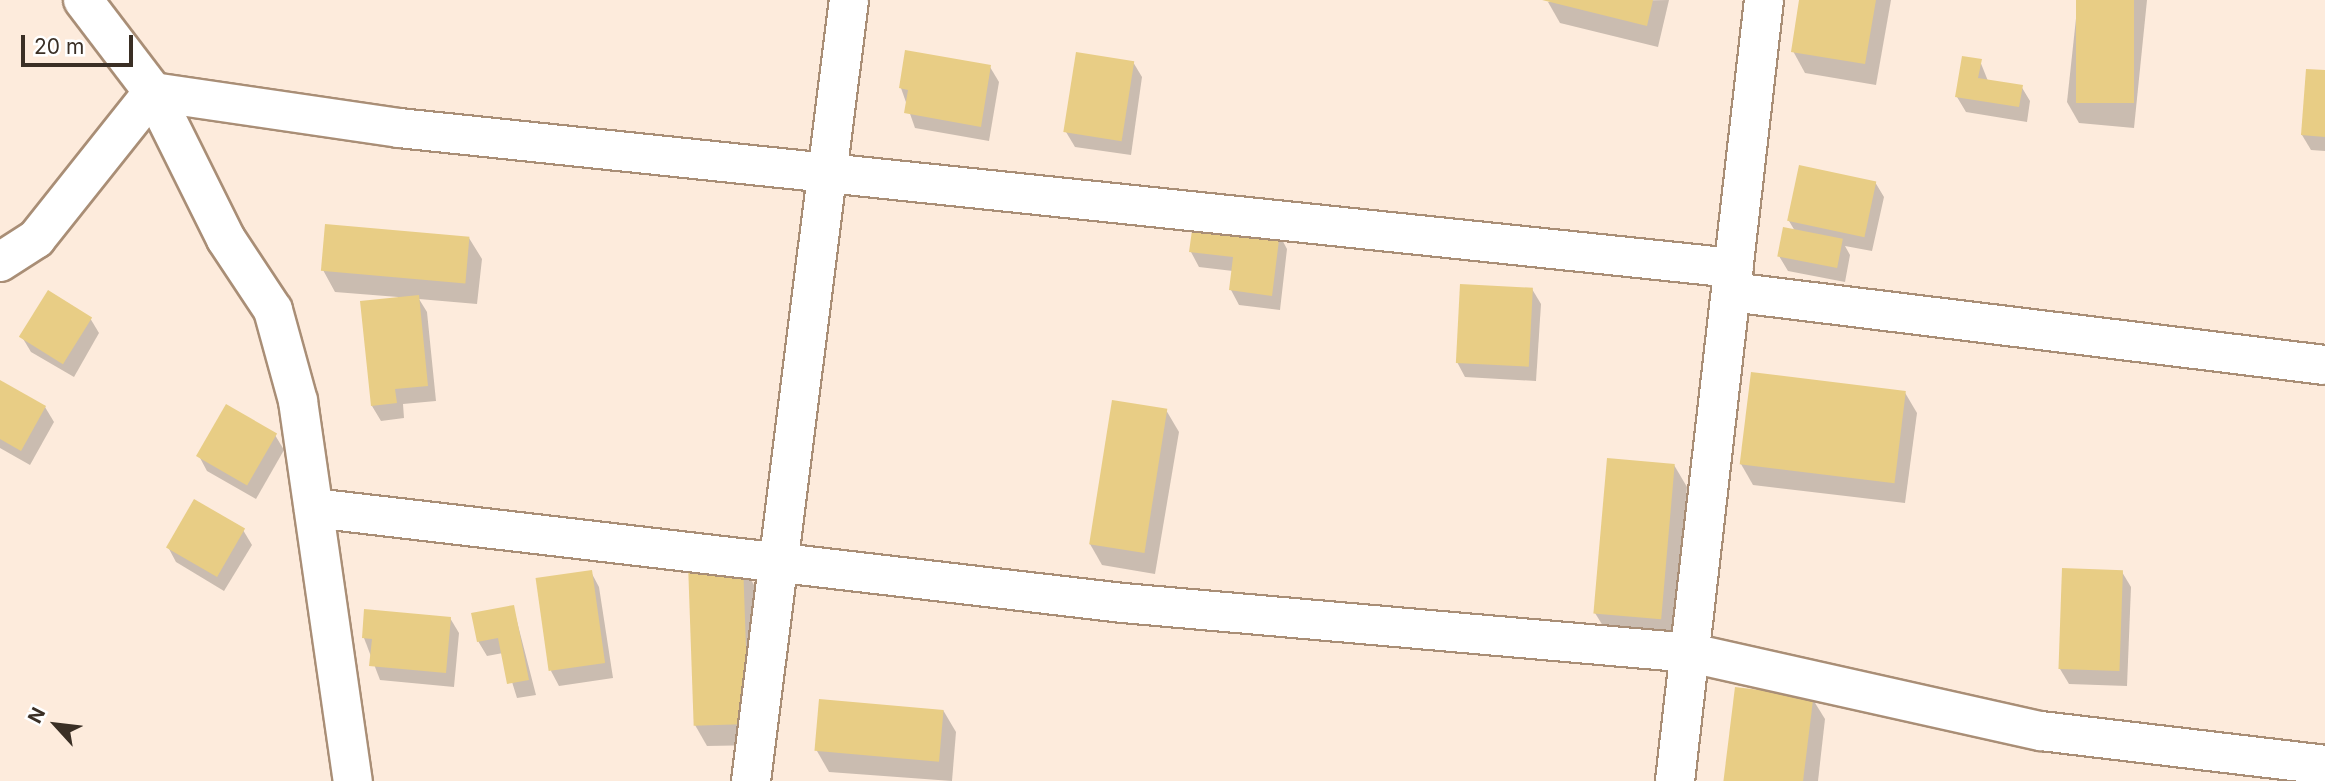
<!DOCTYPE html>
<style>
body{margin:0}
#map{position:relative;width:2325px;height:781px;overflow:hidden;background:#fdebdc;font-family:Inter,sans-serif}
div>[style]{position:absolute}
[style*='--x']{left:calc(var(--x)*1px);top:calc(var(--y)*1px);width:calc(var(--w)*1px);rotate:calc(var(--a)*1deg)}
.shadow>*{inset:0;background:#0003}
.building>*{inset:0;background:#e8cd85;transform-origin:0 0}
.roads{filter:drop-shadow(2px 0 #a98e76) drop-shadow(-2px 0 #a98e76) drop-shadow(0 2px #a98e76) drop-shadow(0 -2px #a98e76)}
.street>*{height:38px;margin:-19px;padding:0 19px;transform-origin:19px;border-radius:19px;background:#fff}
span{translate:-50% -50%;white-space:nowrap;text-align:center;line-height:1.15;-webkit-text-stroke:5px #fff;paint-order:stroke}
.north{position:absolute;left:21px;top:690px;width:70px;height:70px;-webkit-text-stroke:5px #fff;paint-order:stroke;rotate:297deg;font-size:19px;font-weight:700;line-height:28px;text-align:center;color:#3a2f25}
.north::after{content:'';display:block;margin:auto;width:24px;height:32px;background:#3a2f25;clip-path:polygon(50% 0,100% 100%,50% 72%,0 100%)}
.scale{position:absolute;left:21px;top:35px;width:112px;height:32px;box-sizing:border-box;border:4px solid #3a2f25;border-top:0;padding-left:9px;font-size:21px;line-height:24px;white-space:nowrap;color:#3a2f25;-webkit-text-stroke:5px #fff;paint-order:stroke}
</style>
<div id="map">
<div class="shadow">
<i style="clip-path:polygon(1669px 0,1658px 47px,1560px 23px,1548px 2px)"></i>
<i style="clip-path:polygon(1801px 0,1891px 0,1876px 85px,1805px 73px,1793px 51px)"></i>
<i style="clip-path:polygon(2078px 0,2147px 0,2134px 128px,2079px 123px,2067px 102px)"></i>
<i style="clip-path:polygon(1980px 61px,1988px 81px,2021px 86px,2030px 101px,2027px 122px,1966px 112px,1957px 97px)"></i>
<i style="clip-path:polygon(1133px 62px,1142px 77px,1131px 155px,1075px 147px,1066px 132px)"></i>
<i style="clip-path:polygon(990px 67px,999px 82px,989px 141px,915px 128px,901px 88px)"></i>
<i style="clip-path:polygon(2325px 72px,2325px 151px,2311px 150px,2302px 135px)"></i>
<i style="clip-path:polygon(1875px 182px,1884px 197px,1872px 251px,1845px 246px,1850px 255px,1845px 282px,1788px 271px,1779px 256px,1795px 231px,1789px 221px)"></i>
<i style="clip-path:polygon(1279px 234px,1287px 249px,1280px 310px,1239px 305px,1231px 290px,1233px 271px,1199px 267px,1191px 252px)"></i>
<i style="clip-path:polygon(469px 238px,482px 259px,477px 304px,419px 299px,427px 312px,436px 401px,403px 404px,404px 418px,381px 421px,372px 406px,398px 297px,335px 292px,323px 270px)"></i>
<i style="clip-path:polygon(1532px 289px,1541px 304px,1536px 381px,1465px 377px,1457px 362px)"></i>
<i style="clip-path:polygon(90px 318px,99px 333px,74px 377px,31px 352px,22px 337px)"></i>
<i style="clip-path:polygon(0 382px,45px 407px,54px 422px,30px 465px,0 448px)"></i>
<i style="clip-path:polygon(1904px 391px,1917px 413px,1905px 503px,1753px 485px,1741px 464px)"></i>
<i style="clip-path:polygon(1166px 410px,1179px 432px,1155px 574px,1102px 565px,1090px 544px)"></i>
<i style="clip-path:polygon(275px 435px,284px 450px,256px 499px,207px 471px,199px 456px)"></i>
<i style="clip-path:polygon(1674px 465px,1687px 487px,1673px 639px,1608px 634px,1595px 613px)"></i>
<i style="clip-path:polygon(243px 530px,252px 545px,224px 591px,176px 562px,168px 547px)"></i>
<i style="clip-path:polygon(742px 564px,754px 585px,760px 745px,707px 746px,695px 725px)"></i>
<i style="clip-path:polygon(591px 572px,599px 587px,613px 678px,559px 686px,551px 671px)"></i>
<i style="clip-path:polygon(2122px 572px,2131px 587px,2127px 686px,2069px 684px,2060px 669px)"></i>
<i style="clip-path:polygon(513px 606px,536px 695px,517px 698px,503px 653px,487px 656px,478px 641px)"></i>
<i style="clip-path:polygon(450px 618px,459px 633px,454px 687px,380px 680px,364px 638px)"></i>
<i style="clip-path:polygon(1812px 698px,1825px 719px,1818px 781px,1726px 781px)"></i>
<i style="clip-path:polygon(943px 710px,956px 732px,952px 781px,829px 772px,817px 751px)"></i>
</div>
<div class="building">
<i style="clip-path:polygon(1542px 0,1653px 0,1647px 26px)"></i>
<i style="clip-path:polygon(1799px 0,1876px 0,1865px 64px,1791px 52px)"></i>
<i style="left:2076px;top:0;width:58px;height:103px"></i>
<i style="clip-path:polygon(905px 50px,991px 65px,981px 127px,904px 113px,908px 90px,899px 88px)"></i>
<i style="left:1076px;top:52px;width:59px;height:81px;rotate:9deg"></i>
<i style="clip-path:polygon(1962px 56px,1982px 59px,1978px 78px,2023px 85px,2019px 107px,1955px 97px)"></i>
<i style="clip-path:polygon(2306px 69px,2325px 70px,2325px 137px,2301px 135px)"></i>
<i style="left:1799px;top:165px;width:79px;height:57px;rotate:12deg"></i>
<i style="clip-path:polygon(1193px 223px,1280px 232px,1272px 296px,1229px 290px,1233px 257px,1189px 252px)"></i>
<i style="left:325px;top:224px;width:145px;height:47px;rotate:5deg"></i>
<i style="left:1783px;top:227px;width:61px;height:30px;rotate:11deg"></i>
<i style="left:1460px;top:284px;width:73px;height:79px;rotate:3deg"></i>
<i style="left:48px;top:290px;width:52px;height:55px;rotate:32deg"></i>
<i style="clip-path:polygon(419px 295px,428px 386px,395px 389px,397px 403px,371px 406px,360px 301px)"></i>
<i style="left:1751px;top:372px;width:156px;height:93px;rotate:7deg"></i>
<i style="clip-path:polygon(0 380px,46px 406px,21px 451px,0 439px)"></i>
<i style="left:1112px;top:400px;width:56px;height:146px;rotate:9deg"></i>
<i style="left:226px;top:404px;width:59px;height:60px;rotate:30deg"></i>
<i style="left:1607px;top:458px;width:68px;height:156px;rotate:5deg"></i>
<i style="left:194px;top:499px;width:59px;height:56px;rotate:30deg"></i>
<i style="left:743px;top:562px;width:162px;height:55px;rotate:88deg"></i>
<i style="left:2062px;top:568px;width:61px;height:101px;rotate:2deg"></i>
<i style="left:592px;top:570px;width:94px;height:57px;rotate:82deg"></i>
<i style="clip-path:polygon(514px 605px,529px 680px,507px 684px,498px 638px,477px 642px,471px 613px)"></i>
<i style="clip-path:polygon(364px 609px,451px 617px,446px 673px,369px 666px,372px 639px,362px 638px)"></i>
<i style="left:1735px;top:687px;width:79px;height:95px;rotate:7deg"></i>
<i style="left:819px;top:699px;width:125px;height:52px;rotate:5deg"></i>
</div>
<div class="roads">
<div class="street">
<i style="--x:83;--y:0;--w:116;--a:52.7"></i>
<i style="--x:153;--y:92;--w:164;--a:63.6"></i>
<i style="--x:226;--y:239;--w:85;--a:56.5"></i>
<i style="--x:273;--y:310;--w:94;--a:74.6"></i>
<i style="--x:298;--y:401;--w:384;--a:81.8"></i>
<i style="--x:0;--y:262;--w:43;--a:-32.6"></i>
<i style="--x:36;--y:239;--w:188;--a:-51.5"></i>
<i style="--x:153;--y:92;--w:249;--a:8.3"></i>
<i style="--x:399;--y:128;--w:1342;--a:5.99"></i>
<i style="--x:1731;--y:292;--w:598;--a:7.01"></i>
<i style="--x:314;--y:508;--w:815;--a:6.7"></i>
<i style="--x:1123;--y:603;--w:570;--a:5.03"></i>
<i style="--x:1691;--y:653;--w:359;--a:12.6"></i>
<i style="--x:2041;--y:731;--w:286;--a:6.8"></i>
<i style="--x:751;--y:781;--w:787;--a:-82.85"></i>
<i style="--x:1675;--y:781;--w:786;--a:-83.5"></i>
</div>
</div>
<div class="north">N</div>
<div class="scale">20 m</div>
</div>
